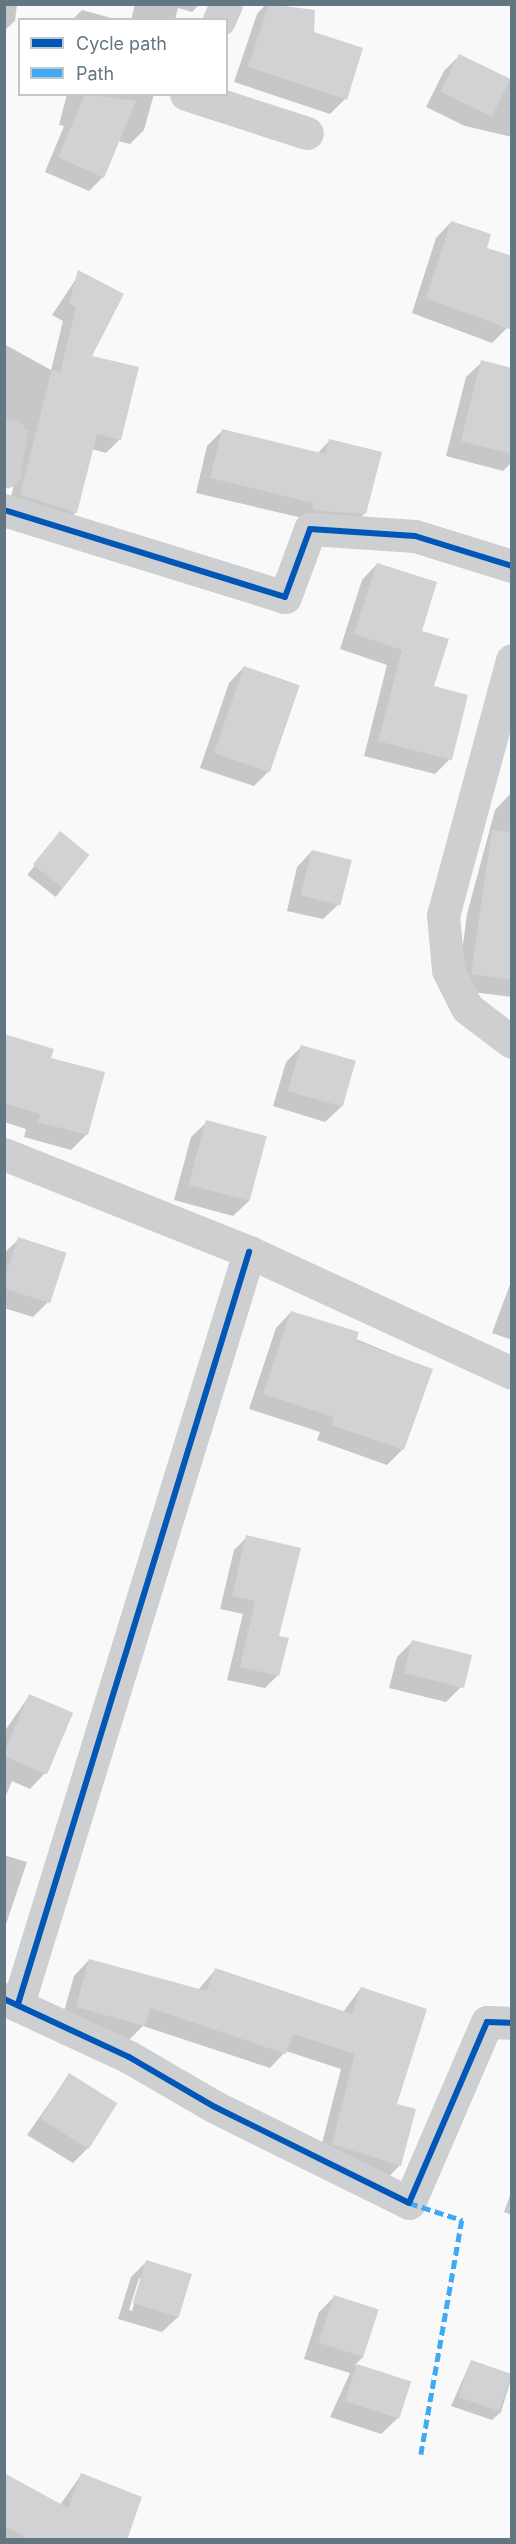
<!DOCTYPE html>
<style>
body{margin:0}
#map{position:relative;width:516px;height:2544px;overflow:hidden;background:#f9f9f9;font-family:Inter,sans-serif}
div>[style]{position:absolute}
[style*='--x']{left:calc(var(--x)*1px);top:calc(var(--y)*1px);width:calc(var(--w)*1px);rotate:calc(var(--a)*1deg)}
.shadow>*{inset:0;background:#0003;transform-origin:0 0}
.building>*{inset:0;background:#d0d2d3;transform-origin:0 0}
.minor>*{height:33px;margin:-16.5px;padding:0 16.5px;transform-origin:16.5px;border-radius:16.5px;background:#cecfd0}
.quiet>*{height:4.5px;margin-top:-2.25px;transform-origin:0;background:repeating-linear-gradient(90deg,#3fa9f5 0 9px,transparent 0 13.5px)}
.cycleway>*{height:6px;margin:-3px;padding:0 3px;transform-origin:3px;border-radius:3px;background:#0057b8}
span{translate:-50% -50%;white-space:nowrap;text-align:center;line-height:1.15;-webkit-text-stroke:6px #fff;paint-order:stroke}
.frame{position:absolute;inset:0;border:6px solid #657683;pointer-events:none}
.legend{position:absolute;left:18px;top:18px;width:210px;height:78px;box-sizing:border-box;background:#fff;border:2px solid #c1c8cd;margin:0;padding:8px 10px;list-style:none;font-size:18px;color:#657683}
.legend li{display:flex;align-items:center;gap:12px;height:30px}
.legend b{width:30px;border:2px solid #c1c8cd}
</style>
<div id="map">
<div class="shadow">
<i style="clip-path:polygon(4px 4px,17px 4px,15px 21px,4px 31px)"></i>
<i style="clip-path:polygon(135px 4px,200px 4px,192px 12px,178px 8px,175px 20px,131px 20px)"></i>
<i style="clip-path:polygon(266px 4px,313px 12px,312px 33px,345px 99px,330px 114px,234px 82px,257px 14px)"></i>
<i style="clip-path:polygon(82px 10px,119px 20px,72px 20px)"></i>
<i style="clip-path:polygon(459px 56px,512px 82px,512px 137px,465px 126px,426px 107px,444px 71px)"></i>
<i style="clip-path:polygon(67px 94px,154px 94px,144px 130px,130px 144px,118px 141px,103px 177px,89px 191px,45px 172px,64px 126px,59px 125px)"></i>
<i style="clip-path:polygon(451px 222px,485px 249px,507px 328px,492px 343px,412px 313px,436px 238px)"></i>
<i style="clip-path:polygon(80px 273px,90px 357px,120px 439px,106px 453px,92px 449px,76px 512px,62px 526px,8px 509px,27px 431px,4px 419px,4px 344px,51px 370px,63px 321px,52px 315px)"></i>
<i style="clip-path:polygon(482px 362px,512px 369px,512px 462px,503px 471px,446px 456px,466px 377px)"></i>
<i style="clip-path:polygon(222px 431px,317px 454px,330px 440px,365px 513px,349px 529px,196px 493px,207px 446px)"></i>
<i style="clip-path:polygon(377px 564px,420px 632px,450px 759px,435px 774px,364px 756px,387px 665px,340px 649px,362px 580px)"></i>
<i style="clip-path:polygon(244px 667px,269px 771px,254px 786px,200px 768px,229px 683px)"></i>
<i style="clip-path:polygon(510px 794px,512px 795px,512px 997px,457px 990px,467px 914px,495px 810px)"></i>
<i style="left:60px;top:833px;width:36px;height:53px;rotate:38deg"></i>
<i style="clip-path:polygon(312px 851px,339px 904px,323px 919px,287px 911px,297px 867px)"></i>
<i style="clip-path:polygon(4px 1035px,49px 1059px,87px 1134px,71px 1150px,24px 1137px,26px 1129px,4px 1122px)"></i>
<i style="clip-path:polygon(302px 1046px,341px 1107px,325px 1122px,273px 1106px,286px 1062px)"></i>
<i style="clip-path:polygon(207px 1122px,249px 1201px,233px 1216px,174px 1200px,191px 1137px)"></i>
<i style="clip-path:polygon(19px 1239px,48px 1302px,33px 1317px,4px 1308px,4px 1253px)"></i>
<i style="clip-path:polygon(512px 1279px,512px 1340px,492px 1333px)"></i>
<i style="clip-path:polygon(291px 1312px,431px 1370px,402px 1450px,387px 1465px,317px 1440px,320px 1432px,249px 1409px,276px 1328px)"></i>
<i style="clip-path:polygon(247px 1537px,278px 1637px,278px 1675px,265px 1688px,227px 1680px,243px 1614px,220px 1609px,234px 1550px)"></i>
<i style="clip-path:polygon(413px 1641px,461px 1687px,446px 1702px,389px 1688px,397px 1657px)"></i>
<i style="clip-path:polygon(29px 1696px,45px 1773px,30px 1789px,12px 1781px,4px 1800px,4px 1732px)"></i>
<i style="clip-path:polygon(4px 1855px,27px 1862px,4px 1930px)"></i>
<i style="clip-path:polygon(89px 1960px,198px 1990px,215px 1970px,343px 2012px,361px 1988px,395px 2105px,400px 2165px,385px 2181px,318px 2159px,341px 2069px,286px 2051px,270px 2068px,143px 2026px,128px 2041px,61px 2022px,74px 1976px)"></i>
<i style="clip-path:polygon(69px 2075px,88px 2148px,73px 2163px,27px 2135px)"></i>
<i style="clip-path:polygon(512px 2190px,512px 2215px,504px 2212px)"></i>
<i style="clip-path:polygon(evenodd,146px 2262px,190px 2275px,178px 2317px,162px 2332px,118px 2319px,131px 2277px,146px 2262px,139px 2278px,142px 2278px,132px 2311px,129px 2310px,139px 2278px)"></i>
<i style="clip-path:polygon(334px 2297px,363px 2357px,355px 2365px,409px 2383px,397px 2419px,381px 2434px,330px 2417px,350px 2373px,304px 2359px,319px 2312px)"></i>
<i style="clip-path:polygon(471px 2361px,512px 2376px,501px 2412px,492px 2420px,451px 2406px)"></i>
<i style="clip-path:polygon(4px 2475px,60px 2505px,81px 2475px,125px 2540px,4px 2540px)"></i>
</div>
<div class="building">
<i style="clip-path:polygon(269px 4px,315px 10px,314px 32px,363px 48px,347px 100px,248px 67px)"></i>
<i style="left:459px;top:54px;width:57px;height:42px;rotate:26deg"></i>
<i style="clip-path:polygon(85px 94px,136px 101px,104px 178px,58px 157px)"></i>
<i style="clip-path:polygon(451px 221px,491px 234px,487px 248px,512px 256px,512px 330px,426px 298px)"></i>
<i style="clip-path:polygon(78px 270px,124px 294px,92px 356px,139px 367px,121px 440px,97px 434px,77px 513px,20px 495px,52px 369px,60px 373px,76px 307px,69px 303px)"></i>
<i style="clip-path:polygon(481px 360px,512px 368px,512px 454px,461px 441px)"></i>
<i style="clip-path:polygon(222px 429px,325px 454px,329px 439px,382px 452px,366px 514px,319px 511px,312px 509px,314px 503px,210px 478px)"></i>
<i style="clip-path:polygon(377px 563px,437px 582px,422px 631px,449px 639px,434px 686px,468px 695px,452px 760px,378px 741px,402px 650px,354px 634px)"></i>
<i style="left:244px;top:666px;width:59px;height:92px;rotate:19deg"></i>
<i style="clip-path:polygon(492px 830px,512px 832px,512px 980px,471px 974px)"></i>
<i style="left:60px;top:831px;width:38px;height:43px;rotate:39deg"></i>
<i style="left:312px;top:850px;width:41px;height:47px;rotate:14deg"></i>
<i style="clip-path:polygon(4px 1034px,54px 1049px,51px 1058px,105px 1072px,88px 1135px,38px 1122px,40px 1114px,4px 1103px)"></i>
<i style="left:301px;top:1045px;width:57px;height:48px;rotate:16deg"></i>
<i style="left:206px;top:1120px;width:63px;height:67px;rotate:15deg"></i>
<i style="left:18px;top:1237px;width:51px;height:53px;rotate:18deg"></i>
<i style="clip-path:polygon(291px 1311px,359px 1332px,356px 1341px,433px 1369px,404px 1450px,331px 1425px,334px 1417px,263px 1394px)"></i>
<i style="clip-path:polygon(246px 1535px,301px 1548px,279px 1636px,289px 1638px,279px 1676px,240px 1667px,255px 1601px,232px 1596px)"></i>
<i style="left:412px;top:1640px;width:62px;height:34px;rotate:14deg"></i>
<i style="left:29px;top:1694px;width:48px;height:67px;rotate:23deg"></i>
<i style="clip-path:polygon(89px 1959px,207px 1991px,215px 1968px,352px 2014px,361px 1987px,427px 2009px,397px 2104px,416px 2109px,401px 2166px,332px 2144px,355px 2054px,293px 2034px,286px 2054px,150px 2008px,145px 2026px,76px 2007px)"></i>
<i style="left:69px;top:2073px;width:57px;height:54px;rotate:32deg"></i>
<i style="left:146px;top:2260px;width:48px;height:45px;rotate:17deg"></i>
<i style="left:334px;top:2295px;width:47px;height:50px;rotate:18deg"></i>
<i style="left:471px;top:2360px;width:43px;height:39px;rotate:19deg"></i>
<i style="left:357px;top:2364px;width:57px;height:39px;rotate:18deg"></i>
<i style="clip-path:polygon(4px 2473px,68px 2508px,81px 2473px,142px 2497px,127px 2540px,30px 2540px,4px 2525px)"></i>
</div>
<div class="minor">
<i style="--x:219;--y:20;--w:17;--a:-66"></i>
<i style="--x:186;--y:94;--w:127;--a:17.9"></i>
<i style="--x:4;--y:434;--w:6;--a:18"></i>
<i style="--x:10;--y:436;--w:36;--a:99"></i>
<i style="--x:4;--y:510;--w:294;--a:17.2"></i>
<i style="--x:285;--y:597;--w:72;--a:-69.8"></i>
<i style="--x:310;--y:529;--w:105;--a:3.8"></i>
<i style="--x:415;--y:536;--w:102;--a:17.2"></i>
<i style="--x:512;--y:660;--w:264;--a:105.1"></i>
<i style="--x:443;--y:915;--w:55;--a:84.8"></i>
<i style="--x:448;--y:970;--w:42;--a:63.4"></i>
<i style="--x:467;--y:1008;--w:56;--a:37.1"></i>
<i style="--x:4;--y:1154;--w:264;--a:21.8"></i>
<i style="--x:249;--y:1252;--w:289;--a:24.7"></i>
<i style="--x:4;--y:1999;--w:138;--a:24.9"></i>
<i style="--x:129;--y:2057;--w:99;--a:30.2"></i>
<i style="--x:215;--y:2107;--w:216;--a:26.3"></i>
<i style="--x:409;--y:2203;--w:197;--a:-66.7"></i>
<i style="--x:487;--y:2022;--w:25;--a:2"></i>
<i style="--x:18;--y:2004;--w:787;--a:-72.92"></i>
</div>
<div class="quiet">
<i style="--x:409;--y:2203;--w:56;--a:17.8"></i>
<i style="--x:462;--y:2220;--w:238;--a:99.9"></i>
</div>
<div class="cycleway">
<i style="--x:4;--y:510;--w:294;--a:17.2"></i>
<i style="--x:285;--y:597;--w:72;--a:-69.8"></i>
<i style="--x:310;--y:529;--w:105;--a:3.8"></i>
<i style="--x:415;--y:536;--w:102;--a:17.2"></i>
<i style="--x:4;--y:1999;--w:138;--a:24.9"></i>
<i style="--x:129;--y:2057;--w:99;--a:30.2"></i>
<i style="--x:215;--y:2107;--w:216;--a:26.3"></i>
<i style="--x:409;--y:2203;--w:197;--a:-66.7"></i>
<i style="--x:487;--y:2022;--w:25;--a:2"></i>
<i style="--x:18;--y:2004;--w:787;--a:-72.92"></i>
</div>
<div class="frame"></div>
<ul class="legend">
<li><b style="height:8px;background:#0057b8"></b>Cycle path</li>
<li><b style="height:8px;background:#3fa9f5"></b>Path</li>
</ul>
</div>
